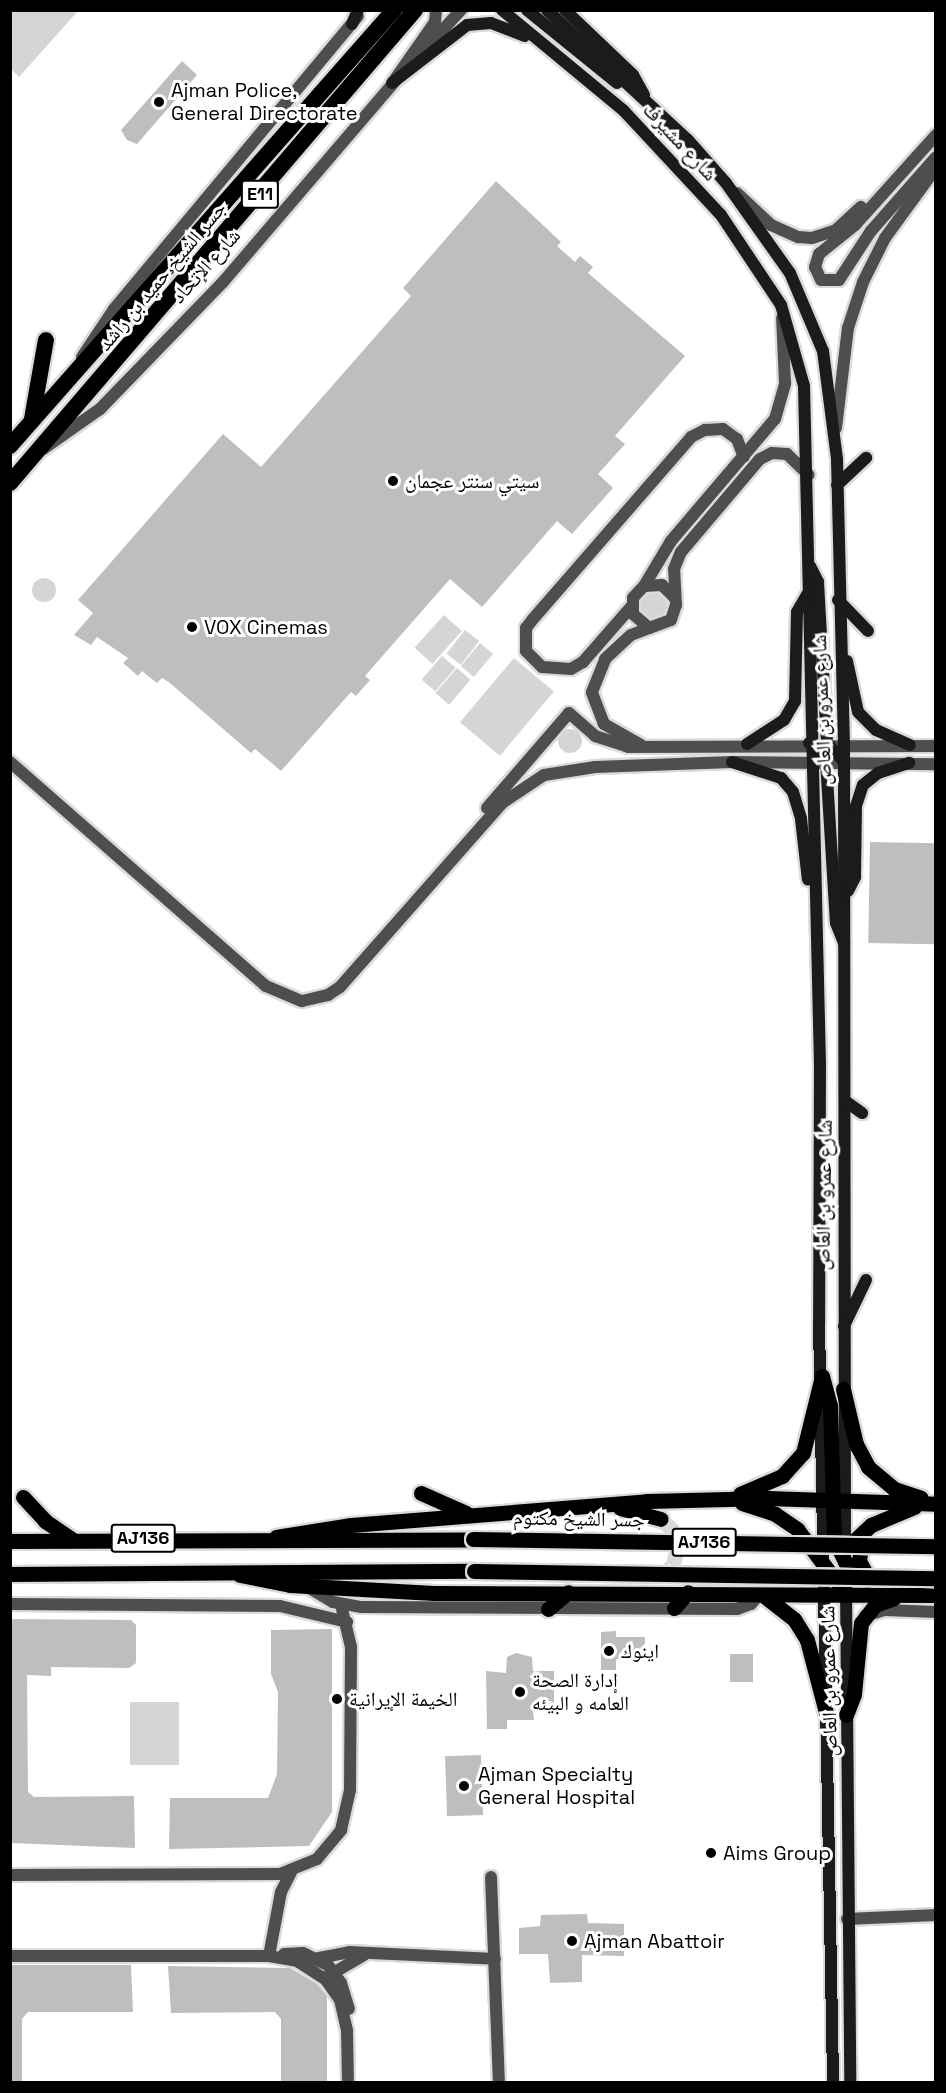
<!DOCTYPE html>
<meta charset="utf-8">
<style>
body{margin:0}
#map{position:relative;width:946px;height:2093px;overflow:hidden;background:#fff;font-family:"Space Grotesk","Noto Naskh Arabic",sans-serif}
div>[style]{position:absolute}
[style*='--x']{left:calc(var(--x)*1px);top:calc(var(--y)*1px);width:calc(var(--w)*1px);rotate:calc(var(--a)*1deg)}
.green>*{inset:0;background:#d5d5d5;transform-origin:0 0}
.round{border-radius:50%}
.building>*{inset:0;background:#bebebe;transform-origin:0 0}
.primary-tunnel>*{height:15px;margin-top:-7.5px;transform-origin:0;background:repeating-linear-gradient(90deg,#d9d9d9 0 15px,transparent 0 23px)}
.roads{filter:drop-shadow(2px 0 #dbdbdb) drop-shadow(-2px 0 #dbdbdb) drop-shadow(0 2px #dbdbdb) drop-shadow(0 -2px #dbdbdb)}
.minor>*{height:12px;margin:-6px;padding:0 6px;transform-origin:6px;border-radius:6px;background:#4e4e4e}
.tertiary>*{height:12px;margin:-6px;padding:0 6px;transform-origin:6px;border-radius:6px;background:#4e4e4e}
.secondary>*{height:12px;margin:-6px;padding:0 6px;transform-origin:6px;border-radius:6px;background:#1b1b1b}
.primary>*{height:15px;margin:-7.5px;padding:0 7.5px;transform-origin:7.5px;border-radius:7.5px;background:#000}
.trunk>*{height:16px;margin:-8px;padding:0 8px;transform-origin:8px;border-radius:8px;background:#000}
.bridges{filter:drop-shadow(2px 0 #dbdbdb) drop-shadow(-2px 0 #dbdbdb) drop-shadow(0 2px #dbdbdb) drop-shadow(0 -2px #dbdbdb)}
.primary-bridge>*{height:15px;margin:-7.5px;padding:0 7.5px;transform-origin:7.5px;border-radius:7.5px;background:#000}
.dots>*{width:16px;height:16px;translate:-50% -50%;box-sizing:border-box;border:3px solid #fff;border-radius:50%}
span{translate:-50% -50%;white-space:nowrap;text-align:center;line-height:1.15;-webkit-text-stroke:6px #fff;paint-order:stroke}
.shield-label span{padding:2px 4px;background:#fff;border:2px solid;border-radius:4px;-webkit-text-stroke-width:0}
.shield-label{font-size:18px;color:#000;font-weight:700}
.poi-label{font-size:20px;color:#000}
.left{translate:0 -50%;text-align:left}
.street-label{font-size:20px;color:#000}
.frame{position:absolute;inset:0;border:12px solid #000;pointer-events:none}
</style>
<div id="map">
<div class="green">
<i style="clip-path:polygon(11px 10px,78px 10px,78px 11px,19px 77px,11px 69px)"></i>
<i class="round" style="left:32px;top:578px;width:24px;height:24px"></i>
<i class="round" style="left:640px;top:593px;width:28px;height:28px"></i>
<i style="left:444px;top:615px;width:24px;height:44px;rotate:42deg"></i>
<i style="left:465px;top:630px;width:18px;height:30px;rotate:38deg"></i>
<i style="left:480px;top:643px;width:17px;height:30px;rotate:40deg"></i>
<i style="left:442px;top:656px;width:18px;height:31px;rotate:41deg"></i>
<i style="left:514px;top:658px;width:52px;height:84px;rotate:40deg"></i>
<i style="left:457px;top:668px;width:18px;height:33px;rotate:41deg"></i>
<i class="round" style="left:558px;top:729px;width:24px;height:24px"></i>
<i style="left:130px;top:1702px;width:49px;height:63px"></i>
</div>
<div class="building">
<i style="clip-path:polygon(182px 61px,197px 75px,137px 144px,127px 140px,121px 130px)"></i>
<i style="clip-path:polygon(496px 181px,561px 242px,557px 246px,575px 262px,580px 256px,593px 267px,588px 273px,685px 356px,615px 436px,625px 444px,598px 474px,613px 488px,572px 534px,557px 521px,482px 607px,450px 579px,365px 676px,370px 680px,356px 696px,351px 692px,281px 771px,255px 749px,251px 753px,170px 683px,162px 678px,157px 683px,142px 671px,138px 676px,123px 663px,128px 658px,97px 637px,91px 645px,74px 635px,93px 613px,78px 600px,223px 434px,261px 467px,411px 296px,403px 288px)"></i>
<i style="left:870px;top:842px;width:66px;height:101px;rotate:1deg"></i>
<i style="clip-path:polygon(10px 1619px,131px 1620px,136px 1625px,136px 1663px,129px 1668px,51px 1667px,51px 1676px,27px 1675px,28px 1792px,34px 1797px,134px 1796px,135px 1848px,10px 1843px)"></i>
<i style="clip-path:polygon(332px 1629px,332px 1812px,309px 1846px,169px 1849px,170px 1798px,268px 1798px,277px 1774px,278px 1692px,271px 1674px,271px 1630px)"></i>
<i style="clip-path:polygon(616px 1631px,616px 1637px,645px 1637px,645px 1659px,616px 1659px,616px 1670px,601px 1670px,601px 1632px)"></i>
<i style="clip-path:polygon(516px 1653px,532px 1657px,533px 1671px,554px 1671px,554px 1711px,533px 1711px,534px 1720px,507px 1720px,507px 1729px,487px 1729px,486px 1671px,506px 1673px,507px 1657px)"></i>
<i style="left:730px;top:1654px;width:23px;height:28px"></i>
<i style="left:481px;top:1755px;width:60px;height:36px;rotate:88deg"></i>
<i style="clip-path:polygon(587px 1914px,588px 1923px,624px 1924px,624px 1956px,582px 1955px,582px 1982px,550px 1983px,548px 1954px,519px 1954px,519px 1928px,540px 1926px,541px 1915px)"></i>
<i style="clip-path:polygon(10px 1965px,131px 1965px,133px 2012px,28px 2012px,22px 2019px,22px 2082px,10px 2082px)"></i>
<i style="clip-path:polygon(168px 1966px,290px 1968px,317px 1984px,327px 1996px,327px 2082px,281px 2082px,281px 2019px,275px 2012px,171px 2013px)"></i>
</div>
<div class="primary-tunnel">
<i style="--x:660;--y:1577;--w:18;--a:-43"></i>
<i style="--x:673;--y:1565;--w:18;--a:-74"></i>
<i style="--x:678;--y:1548;--w:17;--a:-103"></i>
<i style="--x:674;--y:1531;--w:18;--a:-137"></i>
</div>
<div class="roads">
<div class="minor">
<i style="--x:644;--y:586;--w:52;--a:-59"></i>
<i style="--x:671;--y:541;--w:160;--a:-49.6"></i>
<i style="--x:775;--y:419;--w:37;--a:-74"></i>
<i style="--x:785;--y:383;--w:65;--a:-92.6"></i>
<i style="--x:674;--y:597;--w:17;--a:-135"></i>
<i style="--x:662;--y:585;--w:18;--a:177"></i>
<i style="--x:644;--y:586;--w:16;--a:133"></i>
<i style="--x:633;--y:598;--w:16;--a:90"></i>
<i style="--x:633;--y:614;--w:21;--a:41"></i>
<i style="--x:649;--y:628;--w:23;--a:-20"></i>
<i style="--x:671;--y:620;--w:16;--a:-72"></i>
<i style="--x:676;--y:605;--w:36;--a:-93"></i>
<i style="--x:674;--y:569;--w:18;--a:-68"></i>
<i style="--x:681;--y:552;--w:122;--a:-49.7"></i>
<i style="--x:760;--y:459;--w:13;--a:-27"></i>
<i style="--x:772;--y:453;--w:15;--a:4"></i>
<i style="--x:787;--y:454;--w:30;--a:44"></i>
<i style="--x:631;--y:607;--w:73;--a:131.1"></i>
<i style="--x:583;--y:662;--w:14;--a:150"></i>
<i style="--x:571;--y:669;--w:29;--a:-176"></i>
<i style="--x:542;--y:667;--w:23;--a:-135"></i>
<i style="--x:526;--y:651;--w:23;--a:-90"></i>
<i style="--x:526;--y:628;--w:11;--a:-52"></i>
<i style="--x:533;--y:619;--w:241;--a:-49"></i>
<i style="--x:691;--y:437;--w:16;--a:-27"></i>
<i style="--x:705;--y:430;--w:18;--a:-3"></i>
<i style="--x:723;--y:429;--w:17;--a:36"></i>
<i style="--x:737;--y:439;--w:19;--a:69"></i>
<i style="--x:641;--y:745;--w:43;--a:-150.4"></i>
<i style="--x:604;--y:724;--w:34;--a:-111"></i>
<i style="--x:592;--y:692;--w:35;--a:-68"></i>
<i style="--x:605;--y:659;--w:35;--a:-43"></i>
<i style="--x:631;--y:635;--w:19;--a:-21"></i>
<i style="--x:10;--y:762;--w:340;--a:41.2"></i>
<i style="--x:266;--y:986;--w:39;--a:23"></i>
<i style="--x:302;--y:1001;--w:27;--a:-13"></i>
<i style="--x:328;--y:995;--w:14;--a:-34"></i>
<i style="--x:340;--y:987;--w:245;--a:-48.6"></i>
<i style="--x:502;--y:803;--w:50;--a:-33.7"></i>
<i style="--x:544;--y:775;--w:52;--a:-8.9"></i>
<i style="--x:595;--y:767;--w:137;--a:-2.1"></i>
<i style="--x:732;--y:762;--w:204;--a:0.6"></i>
<i style="--x:487;--y:808;--w:125;--a:-49.2"></i>
<i style="--x:569;--y:713;--w:35;--a:41"></i>
<i style="--x:595;--y:736;--w:35;--a:18"></i>
<i style="--x:628;--y:747;--w:308;--a:-0.2"></i>
<i style="--x:306;--y:1586;--w:31;--a:31"></i>
<i style="--x:333;--y:1602;--w:29;--a:10"></i>
<i style="--x:362;--y:1607;--w:375;--a:0.3"></i>
<i style="--x:737;--y:1609;--w:15;--a:-20"></i>
<i style="--x:751;--y:1604;--w:13;--a:-48"></i>
<i style="--x:10;--y:1604;--w:270;--a:0.4"></i>
<i style="--x:280;--y:1606;--w:69;--a:13.4"></i>
<i style="--x:865;--y:1616;--w:21;--a:-17"></i>
<i style="--x:885;--y:1610;--w:51;--a:2.2"></i>
<i style="--x:10;--y:1875;--w:270;--a:-0.2"></i>
<i style="--x:280;--y:1874;--w:40;--a:-22"></i>
<i style="--x:317;--y:1859;--w:38;--a:-50"></i>
<i style="--x:341;--y:1830;--w:41;--a:-77.3"></i>
<i style="--x:350;--y:1790;--w:143;--a:-89.6"></i>
<i style="--x:351;--y:1647;--w:43;--a:-103.4"></i>
<i style="--x:491;--y:1877;--w:205;--a:87.8"></i>
<i style="--x:847;--y:1919;--w:89;--a:-2.6"></i>
<i style="--x:284;--y:1954;--w:19;--a:-3"></i>
<i style="--x:303;--y:1953;--w:28;--a:26"></i>
<i style="--x:328;--y:1965;--w:22;--a:54"></i>
<i style="--x:341;--y:1983;--w:27;--a:73"></i>
<i style="--x:10;--y:1956;--w:259;--a:0"></i>
<i style="--x:269;--y:1956;--w:28;--a:10"></i>
<i style="--x:297;--y:1961;--w:35;--a:33"></i>
<i style="--x:326;--y:1980;--w:24;--a:55"></i>
<i style="--x:340;--y:2000;--w:32;--a:77"></i>
<i style="--x:347;--y:2031;--w:51;--a:88.9"></i>
<i style="--x:269;--y:1956;--w:65;--a:-79.4"></i>
<i style="--x:281;--y:1892;--w:22;--a:-63"></i>
<i style="--x:319;--y:1958;--w:31;--a:-11"></i>
<i style="--x:349;--y:1952;--w:146;--a:2.7"></i>
<i style="--x:328;--y:1976;--w:42;--a:-30.3"></i>
</div>
<div class="tertiary">
<i style="--x:411;--y:64;--w:74;--a:-47.2"></i>
<i style="--x:393;--y:82;--w:73;--a:-55"></i>
<i style="--x:435;--y:22;--w:12;--a:-85"></i>
<i style="--x:936;--y:135;--w:121;--a:132"></i>
<i style="--x:855;--y:225;--w:46;--a:141.1"></i>
<i style="--x:819;--y:254;--w:14;--a:107"></i>
<i style="--x:815;--y:267;--w:14;--a:65"></i>
<i style="--x:821;--y:280;--w:18;--a:0"></i>
<i style="--x:839;--y:280;--w:59;--a:-56.9"></i>
<i style="--x:871;--y:231;--w:98;--a:-48.7"></i>
<i style="--x:737;--y:193;--w:47;--a:43.3"></i>
<i style="--x:771;--y:225;--w:30;--a:24"></i>
<i style="--x:798;--y:237;--w:14;--a:4"></i>
<i style="--x:812;--y:238;--w:25;--a:-18"></i>
<i style="--x:836;--y:230;--w:34;--a:-43"></i>
<i style="--x:82;--y:357;--w:58;--a:-56.3"></i>
<i style="--x:114;--y:309;--w:381;--a:-50.2"></i>
<i style="--x:836;--y:428;--w:101;--a:-83.2"></i>
<i style="--x:848;--y:328;--w:48;--a:-71.9"></i>
<i style="--x:863;--y:282;--w:49;--a:-63.4"></i>
<i style="--x:885;--y:238;--w:87;--a:-53.9"></i>
<i style="--x:43;--y:449;--w:70;--a:-35.1"></i>
<i style="--x:100;--y:409;--w:177;--a:-45.9"></i>
<i style="--x:223;--y:282;--w:270;--a:-49.4"></i>
</div>
<div class="secondary">
<i style="--x:502;--y:10;--w:158;--a:39.6"></i>
<i style="--x:624;--y:111;--w:142;--a:47"></i>
<i style="--x:721;--y:215;--w:108;--a:56.3"></i>
<i style="--x:781;--y:305;--w:84;--a:74.1"></i>
<i style="--x:804;--y:386;--w:678;--a:88.65"></i>
<i style="--x:820;--y:1064;--w:258;--a:90.2"></i>
<i style="--x:819;--y:1322;--w:760;--a:88.94"></i>
<i style="--x:527;--y:10;--w:116;--a:39"></i>
<i style="--x:547;--y:10;--w:192;--a:42.7"></i>
<i style="--x:688;--y:140;--w:57;--a:48.5"></i>
<i style="--x:726;--y:183;--w:110;--a:54.6"></i>
<i style="--x:790;--y:273;--w:85;--a:67.1"></i>
<i style="--x:823;--y:351;--w:109;--a:82.6"></i>
<i style="--x:837;--y:459;--w:285;--a:88.6"></i>
<i style="--x:844;--y:744;--w:810;--a:89.93"></i>
<i style="--x:565;--y:10;--w:94;--a:43.7"></i>
<i style="--x:633;--y:75;--w:23;--a:61"></i>
<i style="--x:352;--y:24;--w:15;--a:-67"></i>
<i style="--x:392;--y:83;--w:95;--a:-37.7"></i>
<i style="--x:467;--y:25;--w:24;--a:-5"></i>
<i style="--x:491;--y:23;--w:36;--a:21"></i>
<i style="--x:837;--y:485;--w:40;--a:-43"></i>
<i style="--x:810;--y:566;--w:18;--a:63"></i>
<i style="--x:818;--y:582;--w:161;--a:86.8"></i>
<i style="--x:827;--y:743;--w:24;--a:48"></i>
<i style="--x:838;--y:600;--w:43;--a:45.9"></i>
<i style="--x:847;--y:661;--w:52;--a:77.8"></i>
<i style="--x:858;--y:712;--w:25;--a:45"></i>
<i style="--x:876;--y:730;--w:37;--a:24"></i>
<i style="--x:809;--y:743;--w:13;--a:23"></i>
<i style="--x:821;--y:748;--w:14;--a:69"></i>
<i style="--x:826;--y:761;--w:162;--a:86.5"></i>
<i style="--x:836;--y:923;--w:22;--a:68"></i>
<i style="--x:747;--y:744;--w:44;--a:-33"></i>
<i style="--x:784;--y:720;--w:22;--a:-60"></i>
<i style="--x:795;--y:701;--w:89;--a:-88.7"></i>
<i style="--x:797;--y:612;--w:22;--a:-60"></i>
<i style="--x:732;--y:762;--w:52;--a:18.1"></i>
<i style="--x:781;--y:778;--w:18;--a:49"></i>
<i style="--x:793;--y:792;--w:28;--a:73"></i>
<i style="--x:801;--y:819;--w:61;--a:83.5"></i>
<i style="--x:848;--y:891;--w:16;--a:-63"></i>
<i style="--x:855;--y:877;--w:71;--a:-89.2"></i>
<i style="--x:856;--y:806;--w:22;--a:-72"></i>
<i style="--x:863;--y:785;--w:19;--a:-39"></i>
<i style="--x:878;--y:773;--w:33;--a:-18"></i>
<i style="--x:845;--y:1101;--w:21;--a:35"></i>
<i style="--x:844;--y:1326;--w:51;--a:-64.4"></i>
<i style="--x:846;--y:1586;--w:496;--a:89.5"></i>
</div>
<div class="primary">
<i style="--x:822;--y:1376;--w:30;--a:75"></i>
<i style="--x:830;--y:1405;--w:134;--a:88.3"></i>
<i style="--x:834;--y:1539;--w:25;--a:64"></i>
<i style="--x:845;--y:1562;--w:28;--a:39"></i>
<i style="--x:843;--y:1389;--w:57;--a:76.7"></i>
<i style="--x:856;--y:1444;--w:26;--a:62"></i>
<i style="--x:868;--y:1467;--w:34;--a:40"></i>
<i style="--x:894;--y:1489;--w:28;--a:18"></i>
<i style="--x:421;--y:1493;--w:49;--a:24"></i>
<i style="--x:740;--y:1494;--w:46;--a:-23.2"></i>
<i style="--x:782;--y:1476;--w:31;--a:-48"></i>
<i style="--x:803;--y:1453;--w:79;--a:-76.1"></i>
<i style="--x:23;--y:1497;--w:33;--a:47"></i>
<i style="--x:45;--y:1521;--w:32;--a:34"></i>
<i style="--x:742;--y:1503;--w:35;--a:18"></i>
<i style="--x:775;--y:1514;--w:27;--a:34"></i>
<i style="--x:797;--y:1529;--w:70;--a:53.1"></i>
<i style="--x:620;--y:1508;--w:42;--a:15"></i>
<i style="--x:863;--y:1535;--w:26;--a:99"></i>
<i style="--x:859;--y:1561;--w:21;--a:61"></i>
<i style="--x:276;--y:1537;--w:76;--a:-9.1"></i>
<i style="--x:351;--y:1525;--w:297;--a:-4.6"></i>
<i style="--x:647;--y:1501;--w:121;--a:-1.4"></i>
<i style="--x:768;--y:1498;--w:168;--a:2"></i>
<i style="--x:10;--y:1541;--w:463;--a:-0.2"></i>
<i style="--x:842;--y:1552;--w:40;--a:-43"></i>
<i style="--x:871;--y:1525;--w:47;--a:-22.7"></i>
<i style="--x:10;--y:1574;--w:464;--a:-0.4"></i>
<i style="--x:240;--y:1575;--w:51;--a:11.3"></i>
<i style="--x:290;--y:1585;--w:144;--a:3.2"></i>
<i style="--x:434;--y:1593;--w:502;--a:0.23"></i>
<i style="--x:763;--y:1595;--w:39;--a:38"></i>
<i style="--x:794;--y:1619;--w:25;--a:58"></i>
<i style="--x:807;--y:1640;--w:79;--a:75.3"></i>
<i style="--x:674;--y:1608;--w:21;--a:-49"></i>
<i style="--x:548;--y:1609;--w:26;--a:-40"></i>
<i style="--x:846;--y:1715;--w:22;--a:-69"></i>
<i style="--x:854;--y:1694;--w:71;--a:-84.4"></i>
<i style="--x:861;--y:1623;--w:23;--a:-52"></i>
<i style="--x:875;--y:1605;--w:20;--a:-20"></i>
</div>
<div class="trunk">
<i style="--x:32;--y:419;--w:80;--a:-80"></i>
<i style="--x:10;--y:446;--w:581;--a:-48.63"></i>
<i style="--x:10;--y:483;--w:623;--a:-49.43"></i>
</div>
</div>
<div class="bridges">
<div class="primary-bridge">
<i style="--x:473;--y:1539;--w:463;--a:0.9"></i>
<i style="--x:474;--y:1571;--w:462;--a:0.9"></i>
</div>
</div>
<div class="dots">
<i style="left:159px;top:102px;background:#000"></i>
<i style="left:393px;top:481px;background:#000"></i>
<i style="left:192px;top:627px;background:#000"></i>
<i style="left:609px;top:1651px;background:#000"></i>
<i style="left:520px;top:1692px;background:#000"></i>
<i style="left:337px;top:1699px;background:#000"></i>
<i style="left:464px;top:1786px;background:#000"></i>
<i style="left:711px;top:1853px;background:#000"></i>
<i style="left:572px;top:1941px;background:#000"></i>
</div>
<div class="shield-label">
<span style="left:260px;top:194px">E11</span>
<span style="left:143px;top:1538px">AJ136</span>
<span style="left:704px;top:1542px">AJ136</span>
</div>
<div class="poi-label">
<span class="left" style="left:171px;top:102px">Ajman Police,<br>General Directorate</span>
<span class="left" style="left:405px;top:481px">سيتي سنتر عجمان</span>
<span class="left" style="left:204px;top:627px">VOX Cinemas</span>
<span class="left" style="left:621px;top:1651px">اينوك</span>
<span class="left" style="left:532px;top:1692px">إدارة الصحة<br>العامه و البيئه</span>
<span class="left" style="left:349px;top:1699px">الخيمة الإيرانية</span>
<span class="left" style="left:478px;top:1786px">Ajman Specialty<br>General Hospital</span>
<span class="left" style="left:723px;top:1853px">Aims Group</span>
<span class="left" style="left:584px;top:1941px">Ajman Abattoir</span>
</div>
<div class="street-label">
<span style="left:680px;top:142px;rotate:47deg">شارع مشيرف</span>
<span style="left:206px;top:266px;rotate:-48deg">شارع الإتحاد</span>
<span style="left:162px;top:276px;rotate:-50deg">جسر الشيخ حميد بن راشد</span>
<span style="left:822px;top:710px;rotate:-92deg">شارع عمرو بن العاص</span>
<span style="left:824px;top:1195px;rotate:-89deg">شارع عمرو بن العاص</span>
<span style="left:579px;top:1519px;rotate:1deg">جسر الشيخ مكتوم</span>
<span style="left:829px;top:1681px;rotate:-91deg">شارع عمرو بن العاص</span>
</div>
<div class="frame"></div>
</div>
